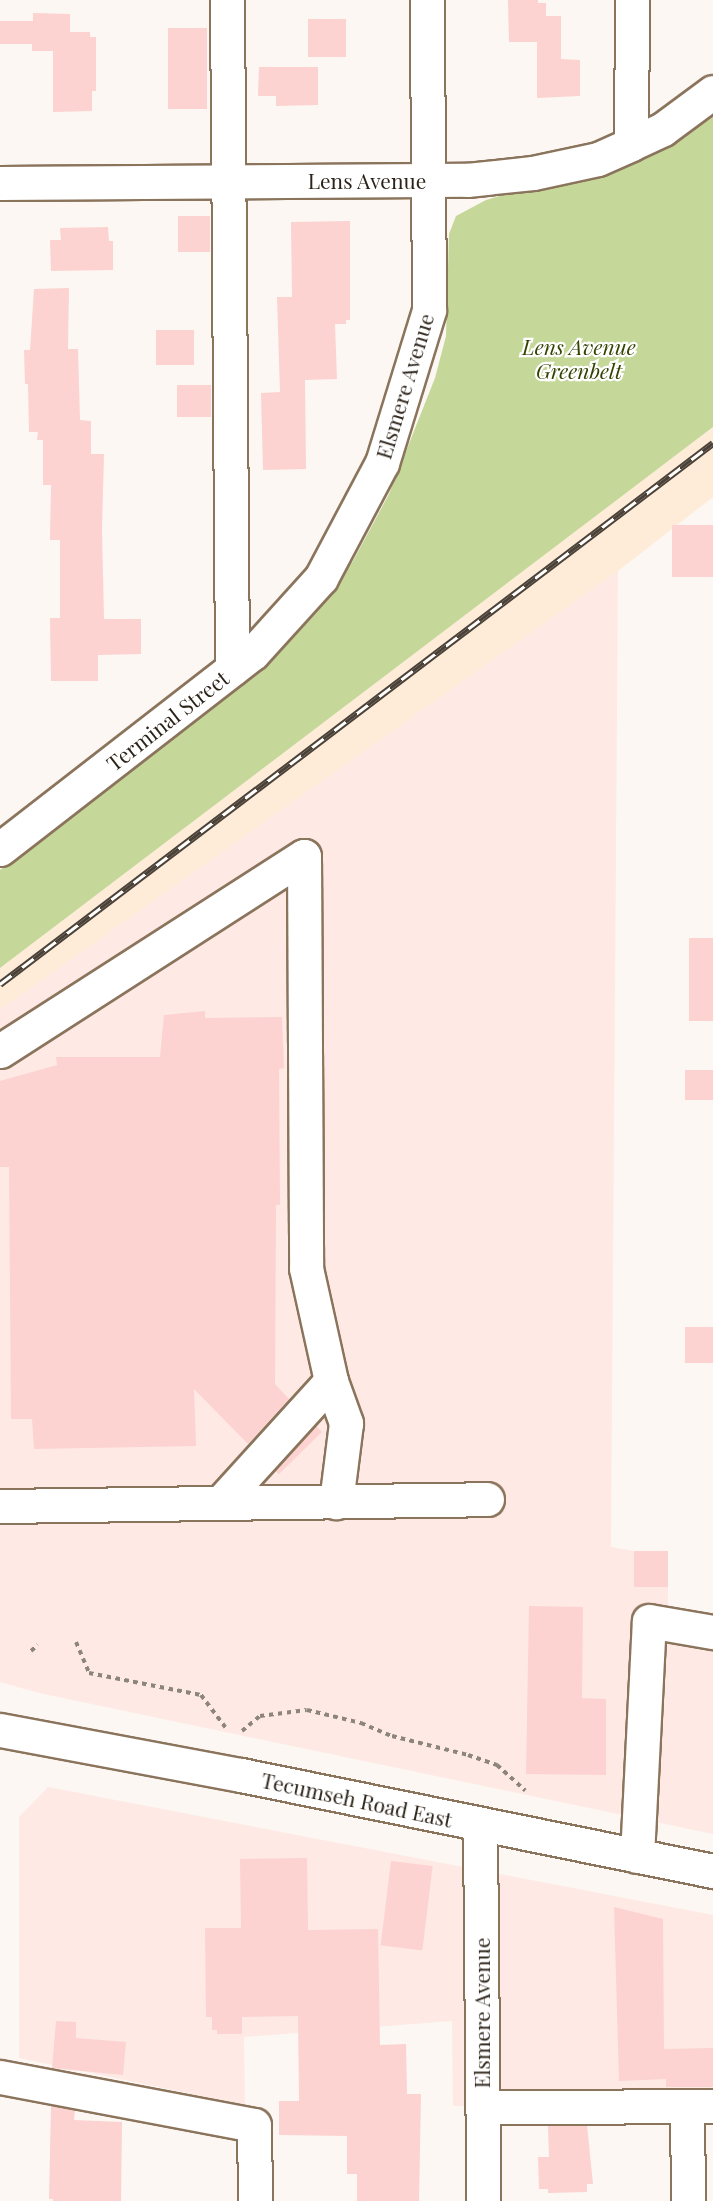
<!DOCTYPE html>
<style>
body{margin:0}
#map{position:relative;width:713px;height:2201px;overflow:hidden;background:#fcf7f2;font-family:"Playfair Display",serif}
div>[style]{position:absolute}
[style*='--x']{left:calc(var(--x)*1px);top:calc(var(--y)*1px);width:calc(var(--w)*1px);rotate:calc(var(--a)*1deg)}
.commercial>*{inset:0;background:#fee9e5}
.built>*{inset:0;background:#feecd8}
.green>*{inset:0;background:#c5d89a}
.building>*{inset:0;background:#fcd3d0;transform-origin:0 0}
.path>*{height:4px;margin-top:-2px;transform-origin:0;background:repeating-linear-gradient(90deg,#8c857d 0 4.5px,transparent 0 9px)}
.roads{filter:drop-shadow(2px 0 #8b745c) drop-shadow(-2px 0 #8b745c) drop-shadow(0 2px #8b745c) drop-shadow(0 -2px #8b745c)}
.minor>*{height:33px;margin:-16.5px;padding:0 16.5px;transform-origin:16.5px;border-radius:16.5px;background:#fff}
.major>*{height:33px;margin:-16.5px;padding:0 16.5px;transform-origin:16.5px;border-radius:16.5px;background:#fff}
.rail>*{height:7px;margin-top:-3.5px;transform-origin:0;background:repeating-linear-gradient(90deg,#fff 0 14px,#4a4138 0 28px);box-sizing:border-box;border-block:2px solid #4a4138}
span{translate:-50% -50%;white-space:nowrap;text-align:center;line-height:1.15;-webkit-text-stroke:4.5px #fff;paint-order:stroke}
.street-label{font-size:21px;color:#2c2319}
.park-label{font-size:21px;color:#354300;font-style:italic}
</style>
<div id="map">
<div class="commercial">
<i style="clip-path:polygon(618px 571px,611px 1547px,634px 1551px,668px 1551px,668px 1612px,713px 1619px,713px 1834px,39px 1693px,0 1682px,0 1010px)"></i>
<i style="clip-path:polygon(48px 1787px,713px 1915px,713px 2106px,453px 2106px,452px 2021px,244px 2037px,245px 2105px,19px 2058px,19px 1817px)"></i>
</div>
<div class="built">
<i style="clip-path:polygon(713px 427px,713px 497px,618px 571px,0 1010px,0 968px)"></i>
</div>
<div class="green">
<i style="clip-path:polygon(713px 112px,713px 427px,0 968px,0 870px,215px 706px,273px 657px,317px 612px,353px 561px,389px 494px,435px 378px,446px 336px,449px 234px,456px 216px,486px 200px,519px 190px)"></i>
</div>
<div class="building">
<i style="clip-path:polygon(508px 0,538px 0,538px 3px,546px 3px,546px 16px,561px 16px,561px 59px,580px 60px,580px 96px,537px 98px,537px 42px,509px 42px)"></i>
<i style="clip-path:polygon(33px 13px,70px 14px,70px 32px,90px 32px,90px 37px,96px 37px,96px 91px,92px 91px,92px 111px,53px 112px,53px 51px,32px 51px,32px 44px,0 44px,0 21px,33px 21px)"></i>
<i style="left:308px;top:19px;width:38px;height:38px"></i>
<i style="left:168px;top:28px;width:39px;height:81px"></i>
<i style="clip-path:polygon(259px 67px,318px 67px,318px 105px,276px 106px,276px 96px,258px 96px)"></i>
<i style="left:178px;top:216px;width:32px;height:36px"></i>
<i style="clip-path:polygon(350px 221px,350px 320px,346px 320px,346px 324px,335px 324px,337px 379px,305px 380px,306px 469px,263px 470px,261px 393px,280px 392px,277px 297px,292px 297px,291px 222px)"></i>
<i style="clip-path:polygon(108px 227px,109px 241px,113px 241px,113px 270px,51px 271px,50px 240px,61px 240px,60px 228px)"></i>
<i style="clip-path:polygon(69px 288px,68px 349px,78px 349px,80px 420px,91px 421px,91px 454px,104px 454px,102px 529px,104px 619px,141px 619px,141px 654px,98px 655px,98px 681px,51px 681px,50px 618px,60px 618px,60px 540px,50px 540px,51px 485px,43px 485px,43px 440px,37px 440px,38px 432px,29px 432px,28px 384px,25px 384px,24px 350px,30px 350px,34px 289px)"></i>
<i style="left:156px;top:330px;width:38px;height:35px"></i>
<i style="left:177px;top:385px;width:34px;height:32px"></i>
<i style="left:672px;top:525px;width:41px;height:52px"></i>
<i style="left:689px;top:938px;width:24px;height:83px"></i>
<i style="clip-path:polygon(205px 1011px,205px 1018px,282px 1017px,284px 1068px,279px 1069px,280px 1205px,276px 1205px,275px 1384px,289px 1399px,248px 1444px,194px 1389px,196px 1446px,34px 1449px,32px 1419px,11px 1419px,9px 1167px,0 1167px,0 1081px,57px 1065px,56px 1057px,160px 1057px,164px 1015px)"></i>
<i style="left:685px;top:1070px;width:28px;height:30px"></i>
<i style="left:685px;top:1327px;width:28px;height:36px"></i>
<i style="clip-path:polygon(316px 1426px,322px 1432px,279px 1474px,275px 1471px)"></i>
<i style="left:634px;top:1551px;width:34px;height:36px"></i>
<i style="clip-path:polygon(529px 1606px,583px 1607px,582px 1698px,606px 1699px,606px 1775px,526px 1774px)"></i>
<i style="clip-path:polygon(307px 1858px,308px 1930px,378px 1929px,380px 2045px,406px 2044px,407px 2094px,421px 2094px,419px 2201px,357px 2201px,357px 2174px,347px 2174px,347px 2136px,279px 2135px,279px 2101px,299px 2101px,298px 2016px,242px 2017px,242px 2034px,217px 2034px,217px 2030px,212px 2030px,212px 2017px,206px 2017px,205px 1928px,241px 1928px,240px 1859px)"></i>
<i style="left:391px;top:1861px;width:42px;height:85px;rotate:7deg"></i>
<i style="clip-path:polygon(614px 1907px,663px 1919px,664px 2049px,713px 2048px,713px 2087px,666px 2087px,666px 2079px,619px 2081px)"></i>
<i style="clip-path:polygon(56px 2021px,76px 2022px,76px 2038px,126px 2042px,123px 2075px,52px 2068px)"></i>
<i style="clip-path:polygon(51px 2106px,75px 2110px,74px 2120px,122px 2122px,121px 2201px,53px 2201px,53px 2199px,49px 2199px)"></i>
<i style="clip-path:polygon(548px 2125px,587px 2125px,593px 2184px,587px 2184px,587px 2192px,548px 2193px,548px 2189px,539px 2189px,538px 2157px,549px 2157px)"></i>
</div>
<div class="path">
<i style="--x:76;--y:1642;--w:34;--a:67"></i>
<i style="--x:89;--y:1673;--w:114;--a:11.1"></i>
<i style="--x:201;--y:1695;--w:41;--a:52.9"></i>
<i style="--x:31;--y:1651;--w:9;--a:-41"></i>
<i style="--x:242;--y:1731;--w:23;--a:-40"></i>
<i style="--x:260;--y:1716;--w:47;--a:-7.3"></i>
<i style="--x:307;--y:1710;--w:56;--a:13.5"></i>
<i style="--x:361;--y:1723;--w:34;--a:23"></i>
<i style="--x:392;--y:1736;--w:78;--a:14"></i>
<i style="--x:468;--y:1755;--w:31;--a:19"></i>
<i style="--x:497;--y:1765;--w:38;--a:42"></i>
</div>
<div class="roads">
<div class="minor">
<i style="--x:227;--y:0;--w:669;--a:89.57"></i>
<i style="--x:631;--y:144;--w:144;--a:-89.6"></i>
<i style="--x:0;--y:183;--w:467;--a:-0.4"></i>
<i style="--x:467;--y:180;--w:66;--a:-6.1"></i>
<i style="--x:533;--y:173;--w:66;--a:-12.2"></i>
<i style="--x:598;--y:159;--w:36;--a:-24"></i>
<i style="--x:631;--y:144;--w:35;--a:-25"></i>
<i style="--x:663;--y:129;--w:62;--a:-36.5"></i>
<i style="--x:0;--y:849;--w:320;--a:-37.8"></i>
<i style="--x:253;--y:653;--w:101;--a:-47.8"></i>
<i style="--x:321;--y:578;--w:130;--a:-62.1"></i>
<i style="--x:382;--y:463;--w:160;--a:-72.9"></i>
<i style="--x:429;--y:310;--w:310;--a:-90.4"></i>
<i style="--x:0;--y:1051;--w:361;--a:-32.7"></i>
<i style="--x:304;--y:856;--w:412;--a:89.7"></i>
<i style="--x:306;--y:1268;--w:116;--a:77.5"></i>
<i style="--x:331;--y:1381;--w:45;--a:70.3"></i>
<i style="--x:346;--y:1423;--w:80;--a:97.2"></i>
<i style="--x:220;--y:1503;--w:165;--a:-47.7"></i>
<i style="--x:0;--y:1506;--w:487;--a:-0.8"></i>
<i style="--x:480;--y:1825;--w:376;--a:89.5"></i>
<i style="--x:637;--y:1856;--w:235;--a:-87.1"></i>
<i style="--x:649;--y:1621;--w:65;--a:9.8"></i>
<i style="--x:0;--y:2077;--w:258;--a:10.7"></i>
<i style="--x:254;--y:2125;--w:76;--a:89.2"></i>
<i style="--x:687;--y:2106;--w:95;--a:89.4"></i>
<i style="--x:482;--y:2107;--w:231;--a:-0.2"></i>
</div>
<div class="major">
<i style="--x:0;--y:1730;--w:245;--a:10.6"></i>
<i style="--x:241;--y:1775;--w:482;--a:11.5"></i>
</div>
</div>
<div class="rail">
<i style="--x:0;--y:984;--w:895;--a:-37.19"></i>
</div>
<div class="street-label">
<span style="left:367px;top:180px">Lens Avenue</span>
<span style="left:404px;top:386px;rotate:-73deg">Elsmere Avenue</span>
<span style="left:167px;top:720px;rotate:-38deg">Terminal Street</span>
<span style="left:357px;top:1799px;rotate:12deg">Tecumseh Road East</span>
<span style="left:481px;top:2013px;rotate:-90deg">Elsmere Avenue</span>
</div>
<div class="park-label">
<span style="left:579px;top:358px">Lens Avenue<br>Greenbelt</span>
</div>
</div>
